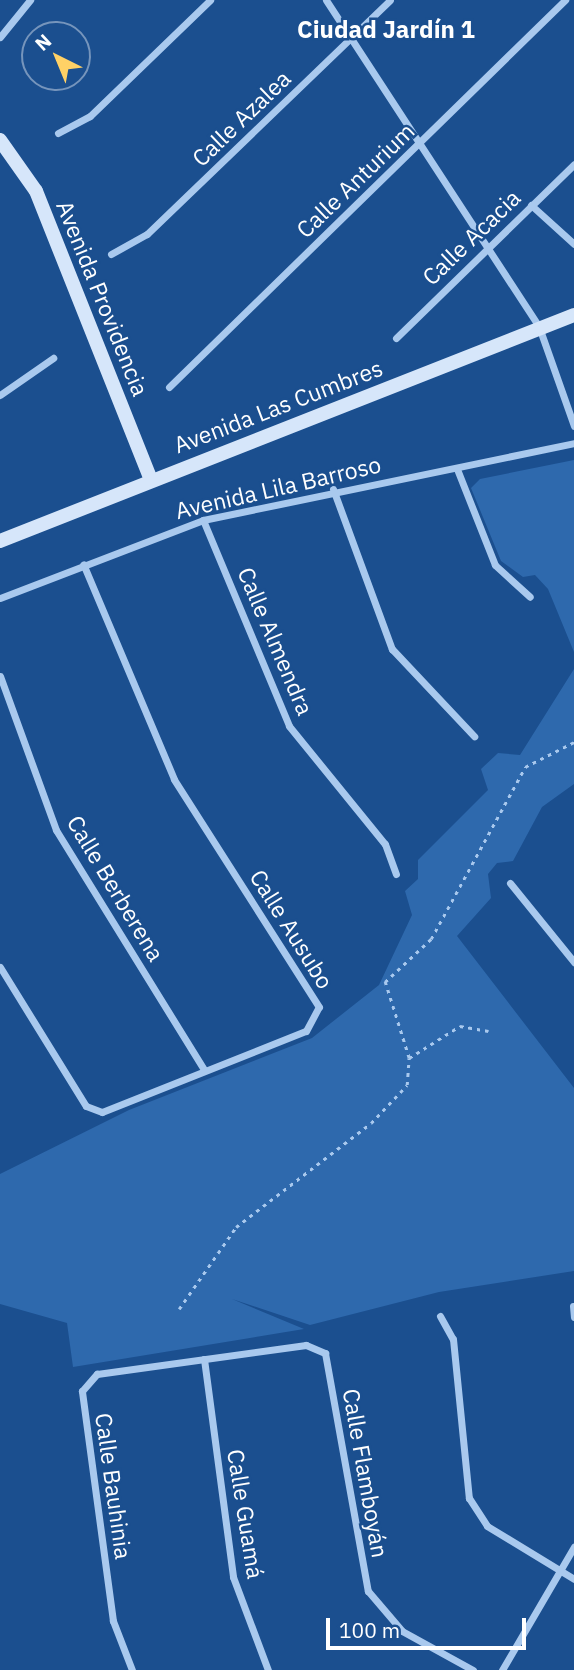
<!DOCTYPE html>
<meta charset="utf-8">
<style>
body{margin:0}
#map{position:relative;width:574px;height:1670px;overflow:hidden;background:#1b4f8f;font-family:"IBM Plex Sans",sans-serif}
div>[style]{position:absolute}
[style*='--x']{left:calc(var(--x)*1px);top:calc(var(--y)*1px);width:calc(var(--w)*1px);rotate:calc(var(--a)*1deg)}
.green>*{inset:0;background:#2e69ad}
.path>*{height:2.5px;margin-top:-1.25px;transform-origin:0;background:repeating-linear-gradient(90deg,#a9c9ee 0 3.5px,transparent 0 8.5px)}
.street>*{height:7px;margin:-3.5px;padding:0 3.5px;transform-origin:3.5px;border-radius:3.5px;background:#a9c9ee}
.secondary>*{height:14px;margin:-7px;padding:0 7px;transform-origin:7px;border-radius:7px;background:#d6e6fa}
span{translate:-50% -50%;white-space:nowrap;text-align:center;line-height:1.15;-webkit-text-stroke:5px #1b4f8f;paint-order:stroke}
.street-label{font-size:23px;color:#fff}
.neighbourhood-label{font-size:24px;color:#fff;font-weight:700}
.north{position:absolute;left:21px;top:21px;width:70px;height:70px;box-sizing:border-box;background:#1b4f8f;border:2px solid #7695bc;border-radius:50%;rotate:317deg;font-size:19px;font-weight:700;line-height:28px;text-align:center;color:#fff}
.north::after{content:'';display:block;margin:auto;width:24px;height:32px;background:#ffd166;clip-path:polygon(50% 0,100% 100%,50% 72%,0 100%)}
.scale{position:absolute;left:326px;top:1618px;width:200px;height:32px;box-sizing:border-box;border:4px solid #fff;border-top:0;padding-left:9px;font-size:21px;line-height:24px;white-space:nowrap;color:#fff;-webkit-text-stroke:5px #1b4f8f;paint-order:stroke}
</style>
<div id="map">
<div class="green">
<i style="clip-path:polygon(574px 460px,574px 652px,548px 589px,535px 575px,523px 577px,501px 561px,471px 488px,480px 479px)"></i>
<i style="clip-path:polygon(574px 669px,574px 784px,542px 807px,513px 861px,497px 863px,488px 874px,491px 898px,457px 936px,574px 1088px,574px 1271px,439px 1292px,310px 1325px,232px 1299px,304px 1329px,73px 1367px,67px 1323px,0 1304px,0 1174px,129px 1110px,312px 1038px,379px 985px,412px 915px,405px 891px,418px 879px,418px 860px,488px 790px,481px 769px,498px 753px,520px 755px)"></i>
</div>
<div class="path">
<i style="--x:409;--y:1058;--w:60;--a:-32.1"></i>
<i style="--x:460;--y:1026;--w:29;--a:10"></i>
<i style="--x:179;--y:1309;--w:100;--a:-55.2"></i>
<i style="--x:236;--y:1227;--w:170;--a:-37.6"></i>
<i style="--x:371;--y:1123;--w:52;--a:-46.5"></i>
<i style="--x:407;--y:1085;--w:27;--a:-86"></i>
<i style="--x:409;--y:1058;--w:80;--a:-107.5"></i>
<i style="--x:385;--y:982;--w:63;--a:-43.1"></i>
<i style="--x:431;--y:939;--w:196;--a:-61.3"></i>
<i style="--x:525;--y:767;--w:55;--a:-27"></i>
</div>
<div class="street">
<i style="--x:326;--y:0;--w:390;--a:56.9"></i>
<i style="--x:539;--y:327;--w:105;--a:70.5"></i>
<i style="--x:0;--y:37;--w:48;--a:-51"></i>
<i style="--x:58;--y:133;--w:36;--a:-28"></i>
<i style="--x:90;--y:116;--w:167;--a:-44"></i>
<i style="--x:531;--y:205;--w:58;--a:42.2"></i>
<i style="--x:111;--y:254;--w:41;--a:-29.1"></i>
<i style="--x:147;--y:234;--w:337;--a:-43.9"></i>
<i style="--x:396;--y:338;--w:249;--a:-44.3"></i>
<i style="--x:169;--y:387;--w:554;--a:-44.34"></i>
<i style="--x:0;--y:395;--w:65;--a:-34.9"></i>
<i style="--x:457;--y:469;--w:103;--a:68.4"></i>
<i style="--x:495;--y:565;--w:47;--a:42.4"></i>
<i style="--x:333;--y:489;--w:171;--a:69.8"></i>
<i style="--x:392;--y:649;--w:120;--a:46.7"></i>
<i style="--x:203;--y:520;--w:223;--a:67.3"></i>
<i style="--x:289;--y:726;--w:152;--a:50.9"></i>
<i style="--x:385;--y:844;--w:32;--a:70"></i>
<i style="--x:0;--y:598;--w:217;--a:-21"></i>
<i style="--x:203;--y:520;--w:379;--a:-11.7"></i>
<i style="--x:0;--y:676;--w:164;--a:70"></i>
<i style="--x:56;--y:830;--w:282;--a:58.3"></i>
<i style="--x:510;--y:883;--w:102;--a:51"></i>
<i style="--x:0;--y:967;--w:163;--a:58.3"></i>
<i style="--x:86;--y:1106;--w:17;--a:21"></i>
<i style="--x:102;--y:1112;--w:219;--a:-21.7"></i>
<i style="--x:306;--y:1031;--w:27;--a:-62"></i>
<i style="--x:319;--y:1007;--w:270;--a:-122.5"></i>
<i style="--x:174;--y:779;--w:233;--a:-112.9"></i>
<i style="--x:573;--y:1306;--w:11;--a:85"></i>
<i style="--x:440;--y:1316;--w:26;--a:61"></i>
<i style="--x:453;--y:1339;--w:160;--a:84.3"></i>
<i style="--x:469;--y:1498;--w:33;--a:57"></i>
<i style="--x:487;--y:1526;--w:102;--a:31.3"></i>
<i style="--x:204;--y:1359;--w:220;--a:82.4"></i>
<i style="--x:233;--y:1577;--w:99;--a:69.4"></i>
<i style="--x:132;--y:1670;--w:53;--a:-111.2"></i>
<i style="--x:113;--y:1621;--w:232;--a:-97.7"></i>
<i style="--x:82;--y:1391;--w:23;--a:-49"></i>
<i style="--x:97;--y:1374;--w:211;--a:-7.9"></i>
<i style="--x:306;--y:1345;--w:21;--a:23"></i>
<i style="--x:325;--y:1353;--w:242;--a:79.8"></i>
<i style="--x:368;--y:1591;--w:52;--a:49.6"></i>
<i style="--x:402;--y:1631;--w:81;--a:28.8"></i>
<i style="--x:502;--y:1670;--w:143;--a:-59.7"></i>
</div>
<div class="secondary">
<i style="--x:0;--y:140;--w:62;--a:54.8"></i>
<i style="--x:36;--y:191;--w:311;--a:68.3"></i>
<i style="--x:0;--y:541;--w:617;--a:-21.49"></i>
</div>
<div class="street-label">
<span style="left:241px;top:118px;rotate:-44deg">Calle Azalea</span>
<span style="left:355px;top:180px;rotate:-44deg">Calle Anturium</span>
<span style="left:471px;top:237px;rotate:-44deg">Calle Acacia</span>
<span style="left:103px;top:298px;rotate:68deg">Avenida Providencia</span>
<span style="left:278px;top:406px;rotate:-21deg">Avenida Las Cumbres</span>
<span style="left:278px;top:487px;rotate:-13deg">Avenida Lila Barroso</span>
<span style="left:276px;top:641px;rotate:67deg">Calle Almendra</span>
<span style="left:116px;top:888px;rotate:59deg">Calle Berberena</span>
<span style="left:292px;top:929px;rotate:58deg">Calle Ausubo</span>
<span style="left:366px;top:1473px;rotate:80deg">Calle Flamboyán</span>
<span style="left:114px;top:1486px;rotate:82deg">Calle Bauhinia</span>
<span style="left:246px;top:1514px;rotate:81deg">Calle Guamá</span>
</div>
<div class="neighbourhood-label">
<span style="left:386px;top:30px">Ciudad Jardín 1</span>
</div>
<div class="north">N</div>
<div class="scale">100 m</div>
</div>
